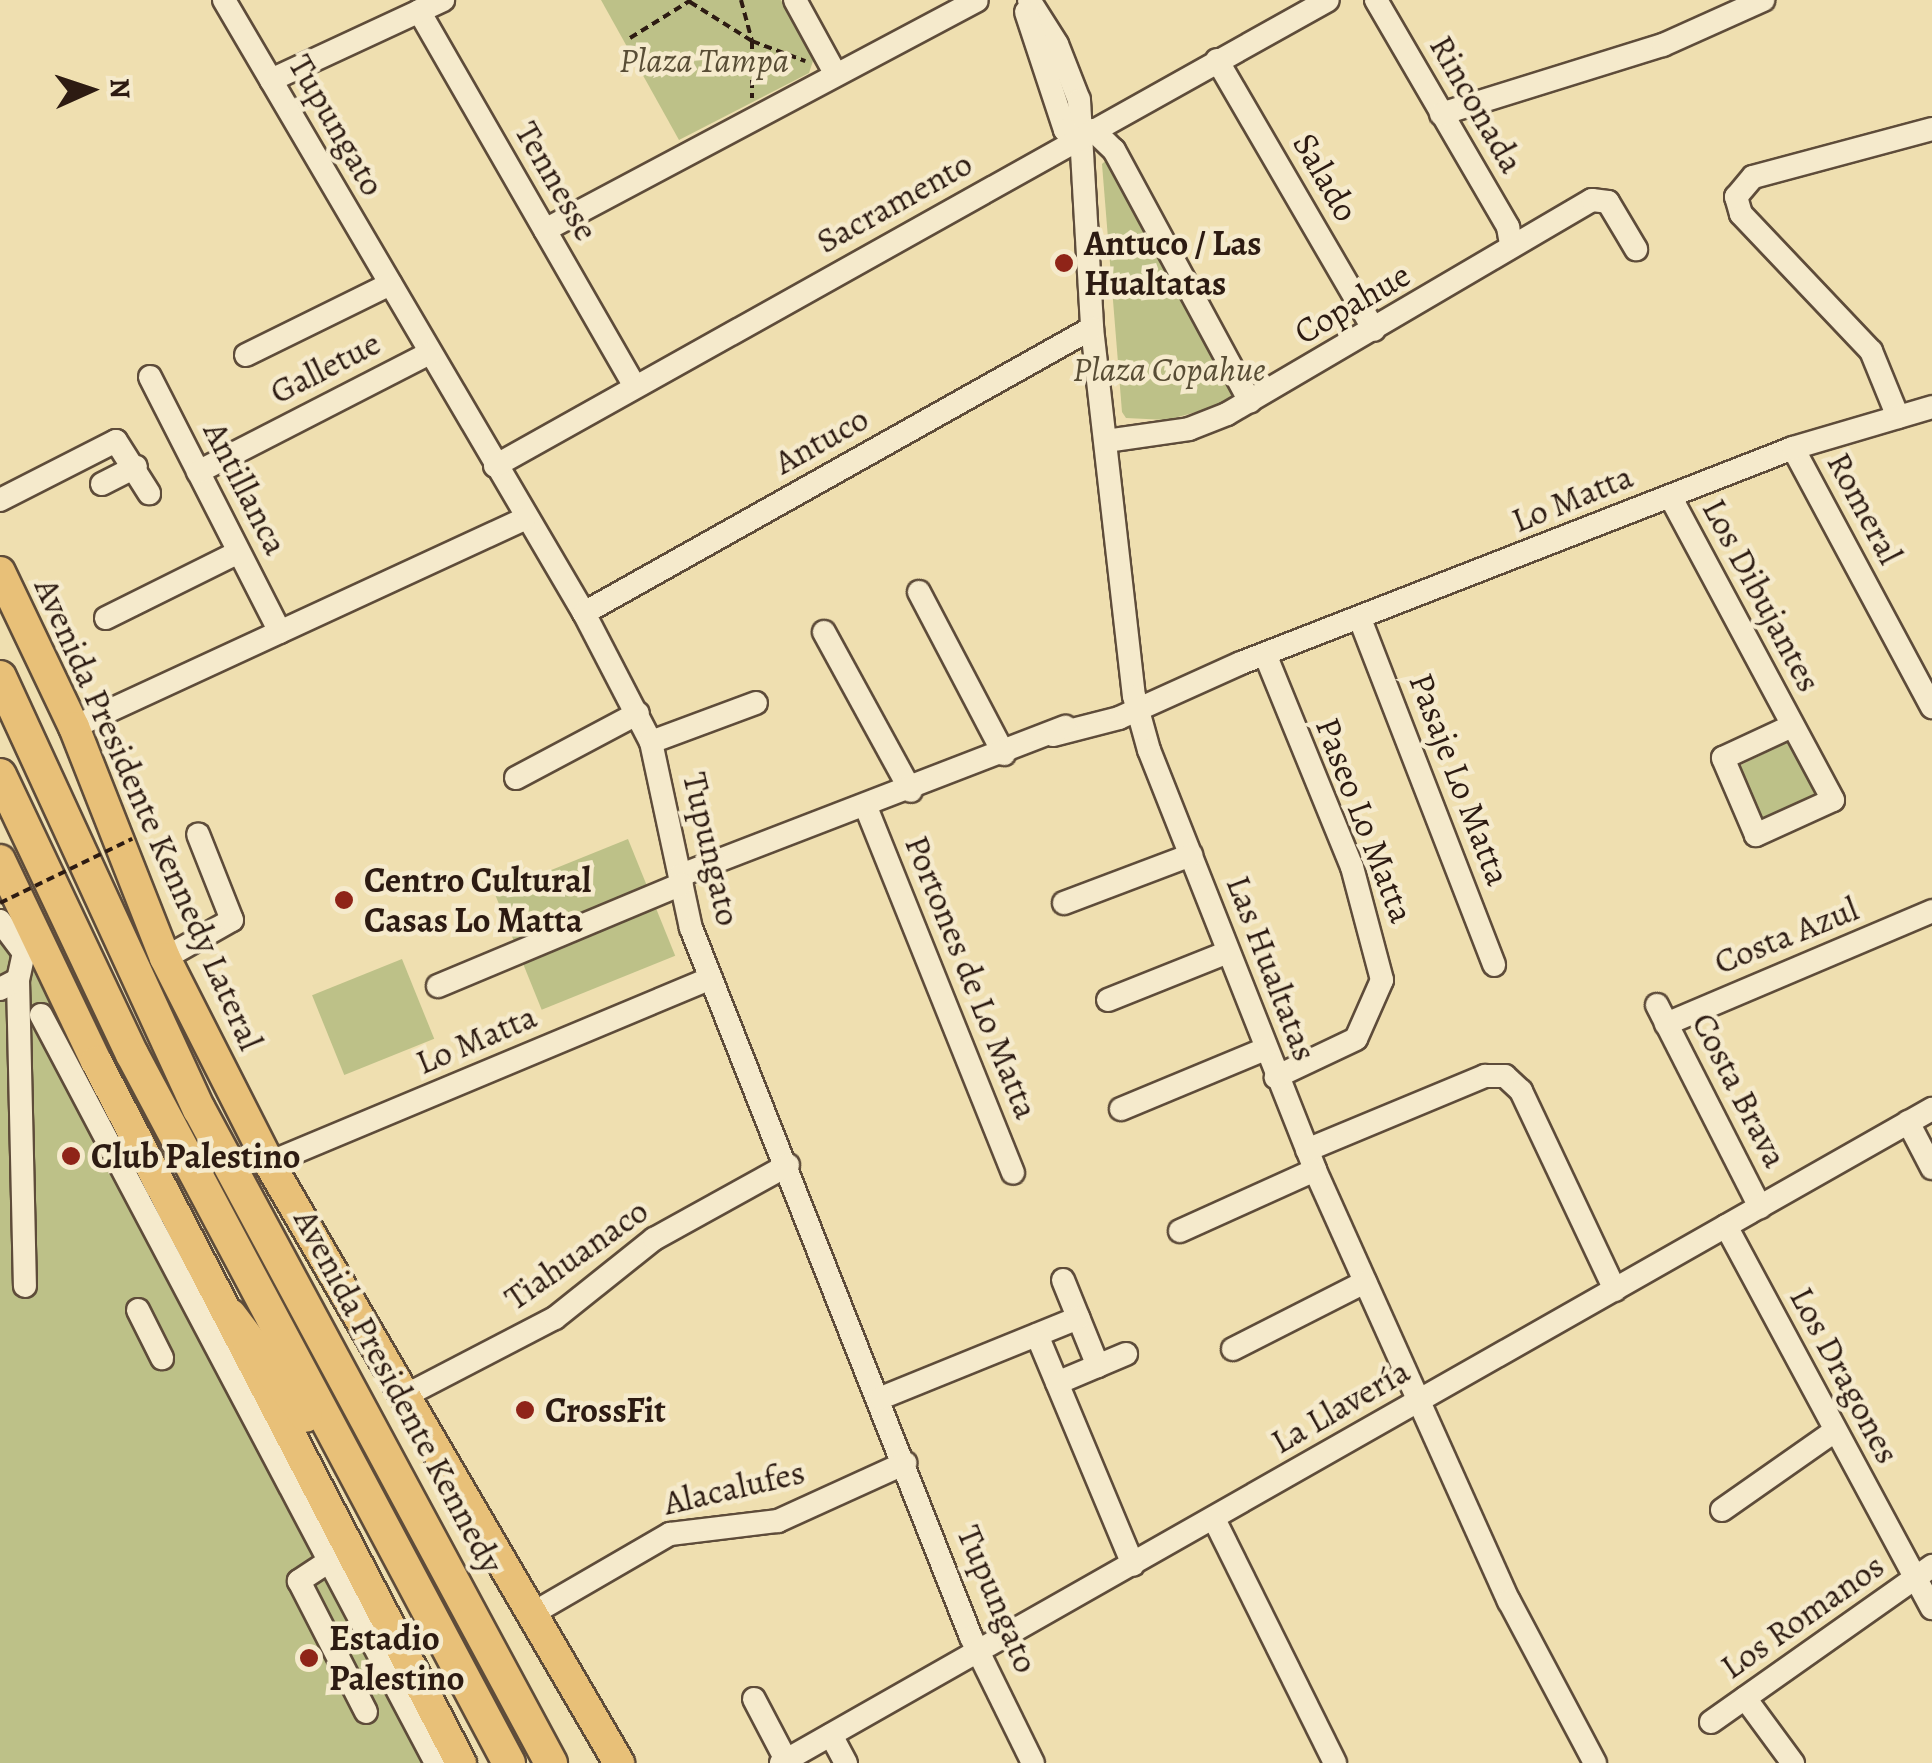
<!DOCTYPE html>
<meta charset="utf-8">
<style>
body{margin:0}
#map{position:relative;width:1932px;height:1763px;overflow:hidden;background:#efdfb0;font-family:Alegreya,serif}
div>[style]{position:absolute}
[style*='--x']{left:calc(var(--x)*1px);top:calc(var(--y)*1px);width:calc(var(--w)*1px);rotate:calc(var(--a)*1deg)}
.green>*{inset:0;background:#bdc188;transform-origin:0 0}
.path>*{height:4px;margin-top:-2px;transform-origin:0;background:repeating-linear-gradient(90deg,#2d1b12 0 8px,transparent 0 13px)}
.roads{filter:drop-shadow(2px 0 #5e4c3a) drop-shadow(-2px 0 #5e4c3a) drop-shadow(0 2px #5e4c3a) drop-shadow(0 -2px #5e4c3a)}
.minor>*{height:22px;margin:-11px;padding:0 11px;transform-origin:11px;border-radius:11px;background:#f5eacc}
.major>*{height:30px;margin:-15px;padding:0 15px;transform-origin:15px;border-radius:15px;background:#e8c078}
.highway>*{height:32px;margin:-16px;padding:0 16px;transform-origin:16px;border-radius:16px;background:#e8c078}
.path-bridge>*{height:4px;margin-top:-2px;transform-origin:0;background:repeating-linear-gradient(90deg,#2d1b12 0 8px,transparent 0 13px)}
.dots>*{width:28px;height:28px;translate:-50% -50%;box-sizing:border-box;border:5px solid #f5eacc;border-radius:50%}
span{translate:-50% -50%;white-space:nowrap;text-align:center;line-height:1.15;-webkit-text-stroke:9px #f5eacc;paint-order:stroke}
.park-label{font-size:35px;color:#584d35;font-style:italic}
.street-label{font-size:35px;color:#2d1b12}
.poi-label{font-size:35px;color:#2d1b12;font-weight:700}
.left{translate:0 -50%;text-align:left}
.north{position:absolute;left:40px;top:40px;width:100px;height:100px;-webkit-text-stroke:8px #f5eacc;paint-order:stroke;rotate:87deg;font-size:28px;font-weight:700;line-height:40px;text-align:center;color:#2d1b12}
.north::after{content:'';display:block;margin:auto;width:35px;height:45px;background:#2d1b12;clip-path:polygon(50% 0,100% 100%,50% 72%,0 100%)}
</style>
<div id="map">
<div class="green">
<i style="clip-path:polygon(601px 0,781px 0,814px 58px,809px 73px,679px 140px)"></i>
<i style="clip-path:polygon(1110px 157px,1239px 393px,1207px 409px,1167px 420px,1126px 418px,1122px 412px,1102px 164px)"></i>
<i style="left:1790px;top:741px;width:62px;height:58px;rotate:64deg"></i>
<i style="left:628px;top:839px;width:126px;height:144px;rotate:68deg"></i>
<i style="clip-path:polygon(27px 925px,448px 1763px,0 1763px,0 935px)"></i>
<i style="left:402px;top:959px;width:86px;height:97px;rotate:68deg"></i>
</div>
<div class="path">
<i style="--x:741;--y:0;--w:42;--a:75"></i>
<i style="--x:752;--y:41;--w:57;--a:90"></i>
<i style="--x:690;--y:2;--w:73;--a:32.2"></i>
<i style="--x:752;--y:41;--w:57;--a:20.7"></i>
<i style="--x:630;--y:38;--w:72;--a:-31.9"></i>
</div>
<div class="roads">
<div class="minor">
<i style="--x:224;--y:0;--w:711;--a:59.58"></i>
<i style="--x:584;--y:613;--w:145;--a:62.6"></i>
<i style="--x:651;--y:742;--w:190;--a:77.9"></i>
<i style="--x:691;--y:928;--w:762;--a:68.45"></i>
<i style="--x:971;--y:1637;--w:140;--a:63.8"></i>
<i style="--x:795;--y:0;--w:85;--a:61.3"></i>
<i style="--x:1029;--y:0;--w:52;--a:57.5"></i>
<i style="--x:1057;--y:44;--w:60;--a:68.6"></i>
<i style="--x:1079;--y:100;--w:228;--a:86.7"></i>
<i style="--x:1092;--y:328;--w:370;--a:83.5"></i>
<i style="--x:1134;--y:696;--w:56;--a:74.5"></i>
<i style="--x:1149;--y:750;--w:452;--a:68.4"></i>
<i style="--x:1315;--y:1170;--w:473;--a:65.8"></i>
<i style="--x:1509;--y:1601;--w:183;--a:62"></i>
<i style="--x:1376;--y:0;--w:263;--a:59.8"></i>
<i style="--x:1508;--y:227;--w:17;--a:80"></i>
<i style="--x:419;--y:11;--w:433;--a:60.1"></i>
<i style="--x:1026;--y:12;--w:124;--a:71.7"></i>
<i style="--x:1065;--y:130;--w:16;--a:47"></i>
<i style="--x:1217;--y:60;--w:312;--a:59.8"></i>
<i style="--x:271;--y:80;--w:190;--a:-24.9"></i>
<i style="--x:1441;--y:114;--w:232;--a:-17.3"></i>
<i style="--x:1663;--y:45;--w:110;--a:-24.2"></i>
<i style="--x:1093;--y:130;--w:29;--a:44"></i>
<i style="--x:1114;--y:150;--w:286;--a:61.6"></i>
<i style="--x:545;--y:230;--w:489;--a:-28"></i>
<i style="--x:246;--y:355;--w:161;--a:-26.2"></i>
<i style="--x:150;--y:377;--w:286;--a:63"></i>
<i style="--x:1898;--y:417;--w:71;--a:-112.2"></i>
<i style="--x:1871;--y:351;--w:189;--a:-133.5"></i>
<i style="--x:1741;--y:214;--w:18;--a:-106"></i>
<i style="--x:1736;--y:197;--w:26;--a:-50"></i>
<i style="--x:1753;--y:177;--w:185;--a:-15"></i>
<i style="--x:1106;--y:441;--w:84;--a:-8.2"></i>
<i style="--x:1189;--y:429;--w:41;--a:-21.5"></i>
<i style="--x:1227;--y:414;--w:423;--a:-30.4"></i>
<i style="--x:1592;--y:200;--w:16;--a:7"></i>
<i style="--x:1608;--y:202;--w:55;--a:59.2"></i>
<i style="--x:1793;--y:448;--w:294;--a:61.8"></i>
<i style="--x:495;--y:466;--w:954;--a:-29.22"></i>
<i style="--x:198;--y:472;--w:261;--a:-27.2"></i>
<i style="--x:102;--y:484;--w:38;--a:-27"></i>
<i style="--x:1670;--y:496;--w:345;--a:61.8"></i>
<i style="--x:1833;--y:800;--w:85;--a:155.6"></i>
<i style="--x:1756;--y:835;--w:84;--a:-113.2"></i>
<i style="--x:1723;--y:758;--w:76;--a:-24.9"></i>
<i style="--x:0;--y:500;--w:130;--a:-27"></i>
<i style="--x:116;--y:441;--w:62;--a:57.6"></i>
<i style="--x:919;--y:592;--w:183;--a:62.3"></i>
<i style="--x:584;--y:613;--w:582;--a:-29.29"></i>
<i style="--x:106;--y:618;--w:148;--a:-26.4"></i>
<i style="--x:1360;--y:619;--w:371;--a:68.8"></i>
<i style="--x:824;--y:632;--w:181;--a:61.3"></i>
<i style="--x:1265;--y:654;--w:230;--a:67.8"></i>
<i style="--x:1352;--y:867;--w:117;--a:75.1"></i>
<i style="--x:1382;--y:980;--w:64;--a:113.8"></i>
<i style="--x:1356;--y:1039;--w:89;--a:154.6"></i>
<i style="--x:74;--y:727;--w:496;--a:-24.8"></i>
<i style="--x:1053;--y:735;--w:68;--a:-14.4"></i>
<i style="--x:1119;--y:718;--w:134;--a:-24.3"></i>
<i style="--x:1241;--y:663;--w:592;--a:-21.28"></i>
<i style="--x:1793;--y:448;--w:145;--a:-16.4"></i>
<i style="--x:651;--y:742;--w:112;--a:-20.4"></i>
<i style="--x:516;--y:778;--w:138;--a:-28"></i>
<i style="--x:866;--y:807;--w:394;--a:68.1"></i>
<i style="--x:681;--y:875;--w:412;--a:-21.1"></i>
<i style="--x:1064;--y:903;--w:136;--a:-20.7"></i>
<i style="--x:0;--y:921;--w:38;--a:53"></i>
<i style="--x:165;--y:958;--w:77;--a:-29.6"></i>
<i style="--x:232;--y:920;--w:92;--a:-111.6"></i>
<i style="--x:18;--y:980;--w:306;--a:88.7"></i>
<i style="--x:438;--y:986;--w:264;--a:-22.7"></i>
<i style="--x:0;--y:989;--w:20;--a:-27"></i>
<i style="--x:18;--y:980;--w:56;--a:-77.7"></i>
<i style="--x:1108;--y:1000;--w:129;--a:-21.8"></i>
<i style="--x:1657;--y:1005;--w:227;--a:63"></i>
<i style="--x:41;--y:1015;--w:846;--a:62.16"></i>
<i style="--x:1666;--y:1024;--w:289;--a:-23"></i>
<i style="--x:1121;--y:1109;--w:156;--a:-22.6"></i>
<i style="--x:1908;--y:1122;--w:52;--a:62.4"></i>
<i style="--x:1307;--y:1150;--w:193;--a:-22.6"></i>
<i style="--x:1485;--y:1076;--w:20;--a:0"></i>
<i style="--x:1505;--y:1076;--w:22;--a:43"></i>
<i style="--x:1521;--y:1091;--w:220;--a:64.7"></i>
<i style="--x:269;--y:1163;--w:479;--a:-22.7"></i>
<i style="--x:1726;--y:1226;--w:434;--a:61.7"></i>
<i style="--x:1180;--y:1231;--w:148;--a:-24.3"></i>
<i style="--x:1063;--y:1280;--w:93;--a:67.9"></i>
<i style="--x:138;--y:1310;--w:54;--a:63.4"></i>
<i style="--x:1037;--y:1335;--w:249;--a:67.3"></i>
<i style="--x:1233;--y:1349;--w:148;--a:-26.9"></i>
<i style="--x:1057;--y:1383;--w:75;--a:-22.8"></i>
<i style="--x:403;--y:1397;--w:171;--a:-27.5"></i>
<i style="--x:555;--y:1318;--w:127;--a:-38.6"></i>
<i style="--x:654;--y:1239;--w:153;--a:-28.9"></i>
<i style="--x:881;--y:1398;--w:213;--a:-22.1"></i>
<i style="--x:1722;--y:1510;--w:138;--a:-35"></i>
<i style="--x:1214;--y:1519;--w:272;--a:63.6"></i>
<i style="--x:343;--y:1552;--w:53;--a:146.6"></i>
<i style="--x:299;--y:1581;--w:147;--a:62.9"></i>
<i style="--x:530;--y:1615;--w:162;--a:-30.1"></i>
<i style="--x:670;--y:1534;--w:109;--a:-6.9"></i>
<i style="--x:778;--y:1521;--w:140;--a:-24.5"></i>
<i style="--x:1745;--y:1698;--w:81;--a:53.6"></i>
<i style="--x:754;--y:1699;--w:69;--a:62.3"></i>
<i style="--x:1711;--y:1722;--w:271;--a:-35.2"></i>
<i style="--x:831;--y:1735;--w:32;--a:62"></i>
<i style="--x:781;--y:1763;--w:1324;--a:-29.61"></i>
</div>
<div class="major">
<i style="--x:0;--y:572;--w:172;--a:64.5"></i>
<i style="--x:74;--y:727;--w:248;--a:68.5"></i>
<i style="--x:165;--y:958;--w:230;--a:63.1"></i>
<i style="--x:269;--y:1163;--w:695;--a:59.74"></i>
<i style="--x:0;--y:860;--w:223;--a:64.5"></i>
<i style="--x:96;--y:1061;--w:791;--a:62.53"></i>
</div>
<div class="highway">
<i style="--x:0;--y:677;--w:476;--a:65.3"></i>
<i style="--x:199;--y:1109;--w:743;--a:61.71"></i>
<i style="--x:0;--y:775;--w:309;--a:64.7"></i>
<i style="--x:132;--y:1054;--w:803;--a:62"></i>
<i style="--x:230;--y:1315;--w:126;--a:53"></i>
</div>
</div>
<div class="path-bridge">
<i style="--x:0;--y:903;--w:147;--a:-25.9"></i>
</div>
<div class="dots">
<i style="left:1064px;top:263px;background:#8f2418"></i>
<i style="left:344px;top:900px;background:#8f2418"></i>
<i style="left:71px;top:1156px;background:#8f2418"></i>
<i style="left:525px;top:1410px;background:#8f2418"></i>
<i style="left:309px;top:1658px;background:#8f2418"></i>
</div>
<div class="park-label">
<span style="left:704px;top:60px">Plaza Tampa</span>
<span style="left:1169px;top:369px">Plaza Copahue</span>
</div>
<div class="street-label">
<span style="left:1477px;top:104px;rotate:60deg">Rinconada</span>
<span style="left:337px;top:125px;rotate:60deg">Tupungato</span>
<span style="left:1326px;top:177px;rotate:60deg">Salado</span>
<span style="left:557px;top:181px;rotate:60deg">Tennesse</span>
<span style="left:894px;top:202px;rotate:-29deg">Sacramento</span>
<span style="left:1352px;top:303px;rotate:-30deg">Copahue</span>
<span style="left:325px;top:367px;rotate:-27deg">Galletue</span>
<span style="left:821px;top:440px;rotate:-29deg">Antuco</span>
<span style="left:246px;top:488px;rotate:63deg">Antillanca</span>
<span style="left:1572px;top:498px;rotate:-22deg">Lo Matta</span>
<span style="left:1865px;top:508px;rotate:62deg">Romeral</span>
<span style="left:1762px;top:595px;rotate:62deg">Los Dibujantes</span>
<span style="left:1460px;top:779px;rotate:69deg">Pasaje Lo Matta</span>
<span style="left:149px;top:814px;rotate:66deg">Avenida Presidente Kennedy Lateral</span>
<span style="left:1365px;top:820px;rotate:69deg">Paseo Lo Matta</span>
<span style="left:712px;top:849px;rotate:77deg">Tupungato</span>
<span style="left:1786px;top:935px;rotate:-22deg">Costa Azul</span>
<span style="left:1272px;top:968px;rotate:69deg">Las Hualtatas</span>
<span style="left:972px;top:977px;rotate:68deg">Portones de Lo Matta</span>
<span style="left:476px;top:1039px;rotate:-23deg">Lo Matta</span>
<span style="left:1740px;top:1090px;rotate:63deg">Costa Brava</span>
<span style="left:576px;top:1254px;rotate:-35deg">Tiahuanaco</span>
<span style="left:1845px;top:1375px;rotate:62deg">Los Dragones</span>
<span style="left:399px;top:1391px;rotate:62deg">Avenida Presidente Kennedy</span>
<span style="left:1340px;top:1406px;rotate:-30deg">La Llavería</span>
<span style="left:734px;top:1487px;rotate:-13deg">Alacalufes</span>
<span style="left:998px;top:1599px;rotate:67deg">Tupungato</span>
<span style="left:1802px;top:1616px;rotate:-35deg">Los Romanos</span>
</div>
<div class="poi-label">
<span class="left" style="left:1084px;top:263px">Antuco / Las<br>Hualtatas</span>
<span class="left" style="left:364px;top:900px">Centro Cultural<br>Casas Lo Matta</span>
<span class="left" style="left:91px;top:1156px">Club Palestino</span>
<span class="left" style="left:545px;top:1410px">CrossFit</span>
<span class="left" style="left:329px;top:1658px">Estadio<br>Palestino</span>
</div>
<div class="north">N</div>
</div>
